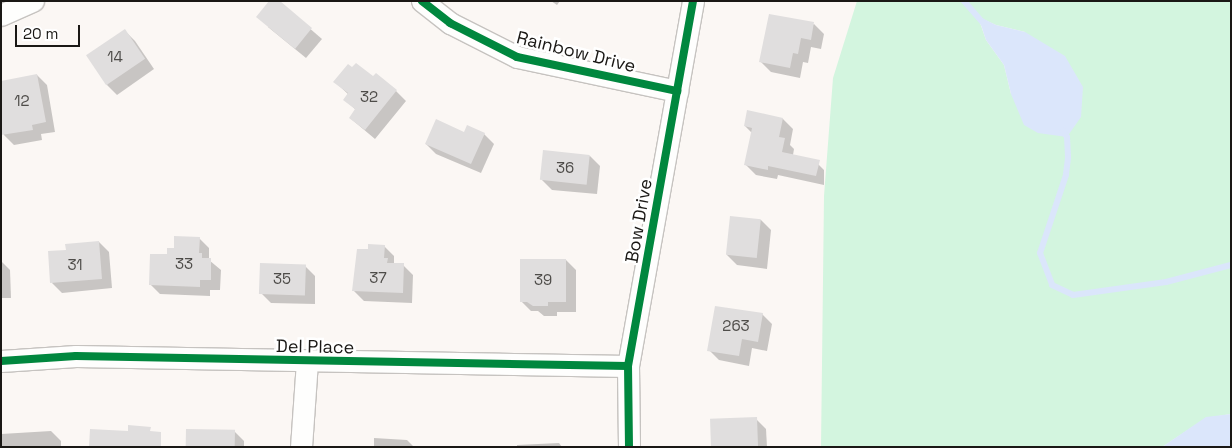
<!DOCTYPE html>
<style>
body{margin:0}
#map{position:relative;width:1232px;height:448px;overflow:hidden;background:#fbf7f4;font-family:"Space Grotesk",sans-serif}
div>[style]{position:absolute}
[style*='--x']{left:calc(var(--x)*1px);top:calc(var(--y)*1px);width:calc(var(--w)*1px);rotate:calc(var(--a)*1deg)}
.green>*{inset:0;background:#d3f5df}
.water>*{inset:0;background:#dbe6fb}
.shadow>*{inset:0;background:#0003}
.stream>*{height:6px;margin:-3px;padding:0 3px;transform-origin:3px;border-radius:3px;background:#dbe6fb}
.building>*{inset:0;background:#e0dede;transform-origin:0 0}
.roads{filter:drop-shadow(1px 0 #c6c3c0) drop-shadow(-1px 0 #c6c3c0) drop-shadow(0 1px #c6c3c0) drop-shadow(0 -1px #c6c3c0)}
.minor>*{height:21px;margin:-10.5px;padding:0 10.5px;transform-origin:10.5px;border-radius:10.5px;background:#fefefd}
.cycleway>*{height:8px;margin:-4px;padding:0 4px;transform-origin:4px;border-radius:4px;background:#00873e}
span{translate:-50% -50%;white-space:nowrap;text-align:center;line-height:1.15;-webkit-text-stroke:5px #fff;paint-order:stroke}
.number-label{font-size:15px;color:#4e4c49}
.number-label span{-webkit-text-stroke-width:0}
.street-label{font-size:18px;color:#1a1815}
.frame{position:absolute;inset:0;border:2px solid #1a1815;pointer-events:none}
.scale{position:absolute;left:15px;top:25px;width:65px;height:22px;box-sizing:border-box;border:2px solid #1a1815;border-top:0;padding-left:6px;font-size:15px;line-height:18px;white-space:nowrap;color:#1a1815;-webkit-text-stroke:4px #fff;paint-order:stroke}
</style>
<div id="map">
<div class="green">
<i style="clip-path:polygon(evenodd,857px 1px,1231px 1px,1231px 414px,1206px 418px,1162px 447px,821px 447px,824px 196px,833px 78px,857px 1px,978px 17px,996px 25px,1025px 32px,1011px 94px,1004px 65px,986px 40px,978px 17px)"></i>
</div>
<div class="water">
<i style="clip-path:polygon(978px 16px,996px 25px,1025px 32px,1065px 56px,1083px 87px,1081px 117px,1067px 137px,1038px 133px,1024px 125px,1011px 94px,1004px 65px,986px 40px)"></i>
<i style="clip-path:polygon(1231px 414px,1231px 447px,1162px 447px,1206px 417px)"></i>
</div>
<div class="shadow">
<i style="clip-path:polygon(278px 1px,322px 39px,306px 58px,268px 27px)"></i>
<i style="clip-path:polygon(551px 1px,560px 1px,557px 5px)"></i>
<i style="clip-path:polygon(814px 24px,824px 34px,821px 49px,811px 47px,808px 63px,803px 62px,800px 78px,771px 72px,761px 62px)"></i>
<i style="clip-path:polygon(125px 31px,135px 41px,154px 69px,117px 95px,107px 85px)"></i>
<i style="clip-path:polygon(37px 75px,47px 85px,55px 132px,41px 134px,42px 140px,14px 145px,4px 135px,2px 124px)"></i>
<i style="clip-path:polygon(373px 78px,396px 91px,406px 101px,375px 139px,350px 118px,356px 110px,345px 100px,349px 95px,335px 82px)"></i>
<i style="clip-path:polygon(748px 112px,783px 119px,793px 129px,790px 145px,794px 149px,793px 155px,814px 160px,824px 170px,824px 185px,778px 175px,777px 179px,756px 175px,745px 164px,752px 133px,745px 126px)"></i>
<i style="clip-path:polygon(465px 134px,484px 134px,494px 144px,481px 173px,436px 154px,426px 144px)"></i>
<i style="clip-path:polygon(590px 156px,600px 166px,597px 194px,552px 190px,542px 180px)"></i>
<i style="clip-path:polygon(731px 217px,761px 220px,771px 230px,767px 269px,737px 265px,727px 255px)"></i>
<i style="clip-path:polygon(199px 238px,209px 248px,209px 260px,221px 270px,220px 290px,210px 290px,210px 296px,160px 294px,150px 284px,168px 256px,175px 249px)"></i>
<i style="clip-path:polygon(99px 242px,109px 252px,112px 288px,62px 293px,52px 283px,67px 251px)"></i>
<i style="clip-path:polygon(384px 246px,394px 256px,394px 264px,403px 265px,413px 275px,412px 303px,364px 301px,354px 291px,369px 251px)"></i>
<i style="clip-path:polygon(566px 260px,576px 270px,576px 312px,557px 312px,557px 316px,544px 316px,538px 311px,531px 311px,521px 301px)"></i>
<i style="clip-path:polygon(1px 261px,10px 270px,11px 298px,1px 298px)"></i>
<i style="clip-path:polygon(305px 266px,315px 276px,315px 304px,271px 303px,261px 293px)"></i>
<i style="clip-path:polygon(762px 314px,772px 324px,767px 351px,752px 348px,749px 366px,719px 360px,709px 350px)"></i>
<i style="clip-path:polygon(756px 419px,766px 429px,767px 447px,713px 447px)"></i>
<i style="clip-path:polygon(51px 431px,61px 441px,61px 447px,2px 447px,1px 434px)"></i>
<i style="clip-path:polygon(234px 431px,244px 441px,244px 447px,186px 447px)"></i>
<i style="clip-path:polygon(374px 438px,407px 440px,414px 447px,374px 447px)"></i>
<i style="clip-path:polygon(559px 443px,562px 447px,517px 447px,517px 445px)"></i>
</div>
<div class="stream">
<i style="--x:964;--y:1;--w:29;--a:49"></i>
<i style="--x:1063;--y:131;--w:7;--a:56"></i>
<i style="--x:1067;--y:137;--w:21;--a:87"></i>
<i style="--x:1068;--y:158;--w:17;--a:97"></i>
<i style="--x:1066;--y:175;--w:82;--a:108.4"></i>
<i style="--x:1040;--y:253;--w:34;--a:69"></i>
<i style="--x:1052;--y:285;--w:23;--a:25"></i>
<i style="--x:1073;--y:295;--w:94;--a:-8"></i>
<i style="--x:1166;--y:282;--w:67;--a:-14.7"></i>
</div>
<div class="building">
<i style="clip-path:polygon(269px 1px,280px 1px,312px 28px,295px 49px,256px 17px)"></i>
<i style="clip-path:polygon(769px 14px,814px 22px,811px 40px,801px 38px,798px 54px,793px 53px,790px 68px,759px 62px)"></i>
<i style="left:125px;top:29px;width:36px;height:47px;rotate:56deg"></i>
<i style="clip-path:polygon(356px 63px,373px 76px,376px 73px,397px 90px,365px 130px,349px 118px,355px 109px,343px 100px,348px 93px,333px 82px,348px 64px,352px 67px)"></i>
<i style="clip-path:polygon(37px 74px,46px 122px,32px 125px,33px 130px,1px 135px,1px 81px)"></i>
<i style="clip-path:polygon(747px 110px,783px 118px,779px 137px,785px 138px,782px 152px,820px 160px,816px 176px,768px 166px,768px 170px,744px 165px,752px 128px,744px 126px)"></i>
<i style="clip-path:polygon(436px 119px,464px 132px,467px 125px,485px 133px,471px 164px,425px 144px)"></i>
<i style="left:543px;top:150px;width:47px;height:30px;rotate:6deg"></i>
<i style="left:730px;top:216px;width:31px;height:39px;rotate:6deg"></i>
<i style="clip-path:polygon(174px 236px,200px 237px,199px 253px,202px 253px,202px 258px,211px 258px,211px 280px,200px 280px,200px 287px,149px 285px,150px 254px,167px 254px,167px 248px,174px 248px)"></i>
<i style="clip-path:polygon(99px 241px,102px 279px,50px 283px,48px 251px,66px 250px,65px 244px)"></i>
<i style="clip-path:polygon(368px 244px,385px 245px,384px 258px,388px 258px,387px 263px,404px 263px,403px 293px,352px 291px,357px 249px,368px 249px)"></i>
<i style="clip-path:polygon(520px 259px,566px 259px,566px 302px,548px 302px,548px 306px,533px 306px,527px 302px,520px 302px)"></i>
<i style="left:260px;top:263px;width:46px;height:31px;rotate:2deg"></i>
<i style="clip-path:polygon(715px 306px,763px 313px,758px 342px,742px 339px,739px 356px,707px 351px)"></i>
<i style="left:757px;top:417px;width:30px;height:47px;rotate:88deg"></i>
<i style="clip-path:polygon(128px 425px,151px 427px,150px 431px,161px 432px,161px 447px,89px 447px,90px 429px,128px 431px)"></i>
<i style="left:186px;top:429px;width:49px;height:18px;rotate:1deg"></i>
</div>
<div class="roads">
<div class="minor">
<i style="--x:422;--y:1;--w:36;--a:38"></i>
<i style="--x:450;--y:23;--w:75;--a:26.9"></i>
<i style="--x:517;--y:57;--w:164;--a:12"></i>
<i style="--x:1;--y:15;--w:35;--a:-24"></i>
<i style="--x:1;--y:361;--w:75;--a:-3.8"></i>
<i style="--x:76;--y:356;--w:552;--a:1.04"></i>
<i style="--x:301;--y:447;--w:85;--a:-86"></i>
<i style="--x:629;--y:447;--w:81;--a:-90.7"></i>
<i style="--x:628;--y:366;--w:371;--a:-79.9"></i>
</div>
</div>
<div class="cycleway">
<i style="--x:422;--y:1;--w:36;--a:38"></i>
<i style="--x:450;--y:23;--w:75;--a:26.9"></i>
<i style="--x:517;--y:57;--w:164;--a:12"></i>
<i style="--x:1;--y:361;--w:75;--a:-3.8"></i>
<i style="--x:76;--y:356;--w:552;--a:1.04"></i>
<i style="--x:629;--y:447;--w:81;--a:-90.7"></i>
<i style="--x:628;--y:366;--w:371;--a:-79.9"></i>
</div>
<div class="number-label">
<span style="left:115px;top:57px">14</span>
<span style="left:369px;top:97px">32</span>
<span style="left:22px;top:101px">12</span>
<span style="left:565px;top:168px">36</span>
<span style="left:184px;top:264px">33</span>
<span style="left:75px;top:265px">31</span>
<span style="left:378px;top:278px">37</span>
<span style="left:282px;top:279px">35</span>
<span style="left:543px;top:280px">39</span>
<span style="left:736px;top:326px">263</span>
</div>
<div class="street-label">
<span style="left:576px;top:52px;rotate:14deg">Rainbow Drive</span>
<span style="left:639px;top:221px;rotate:-80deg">Bow Drive</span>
<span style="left:315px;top:347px;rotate:1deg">Del Place</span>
</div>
<div class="frame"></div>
<div class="scale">20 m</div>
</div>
